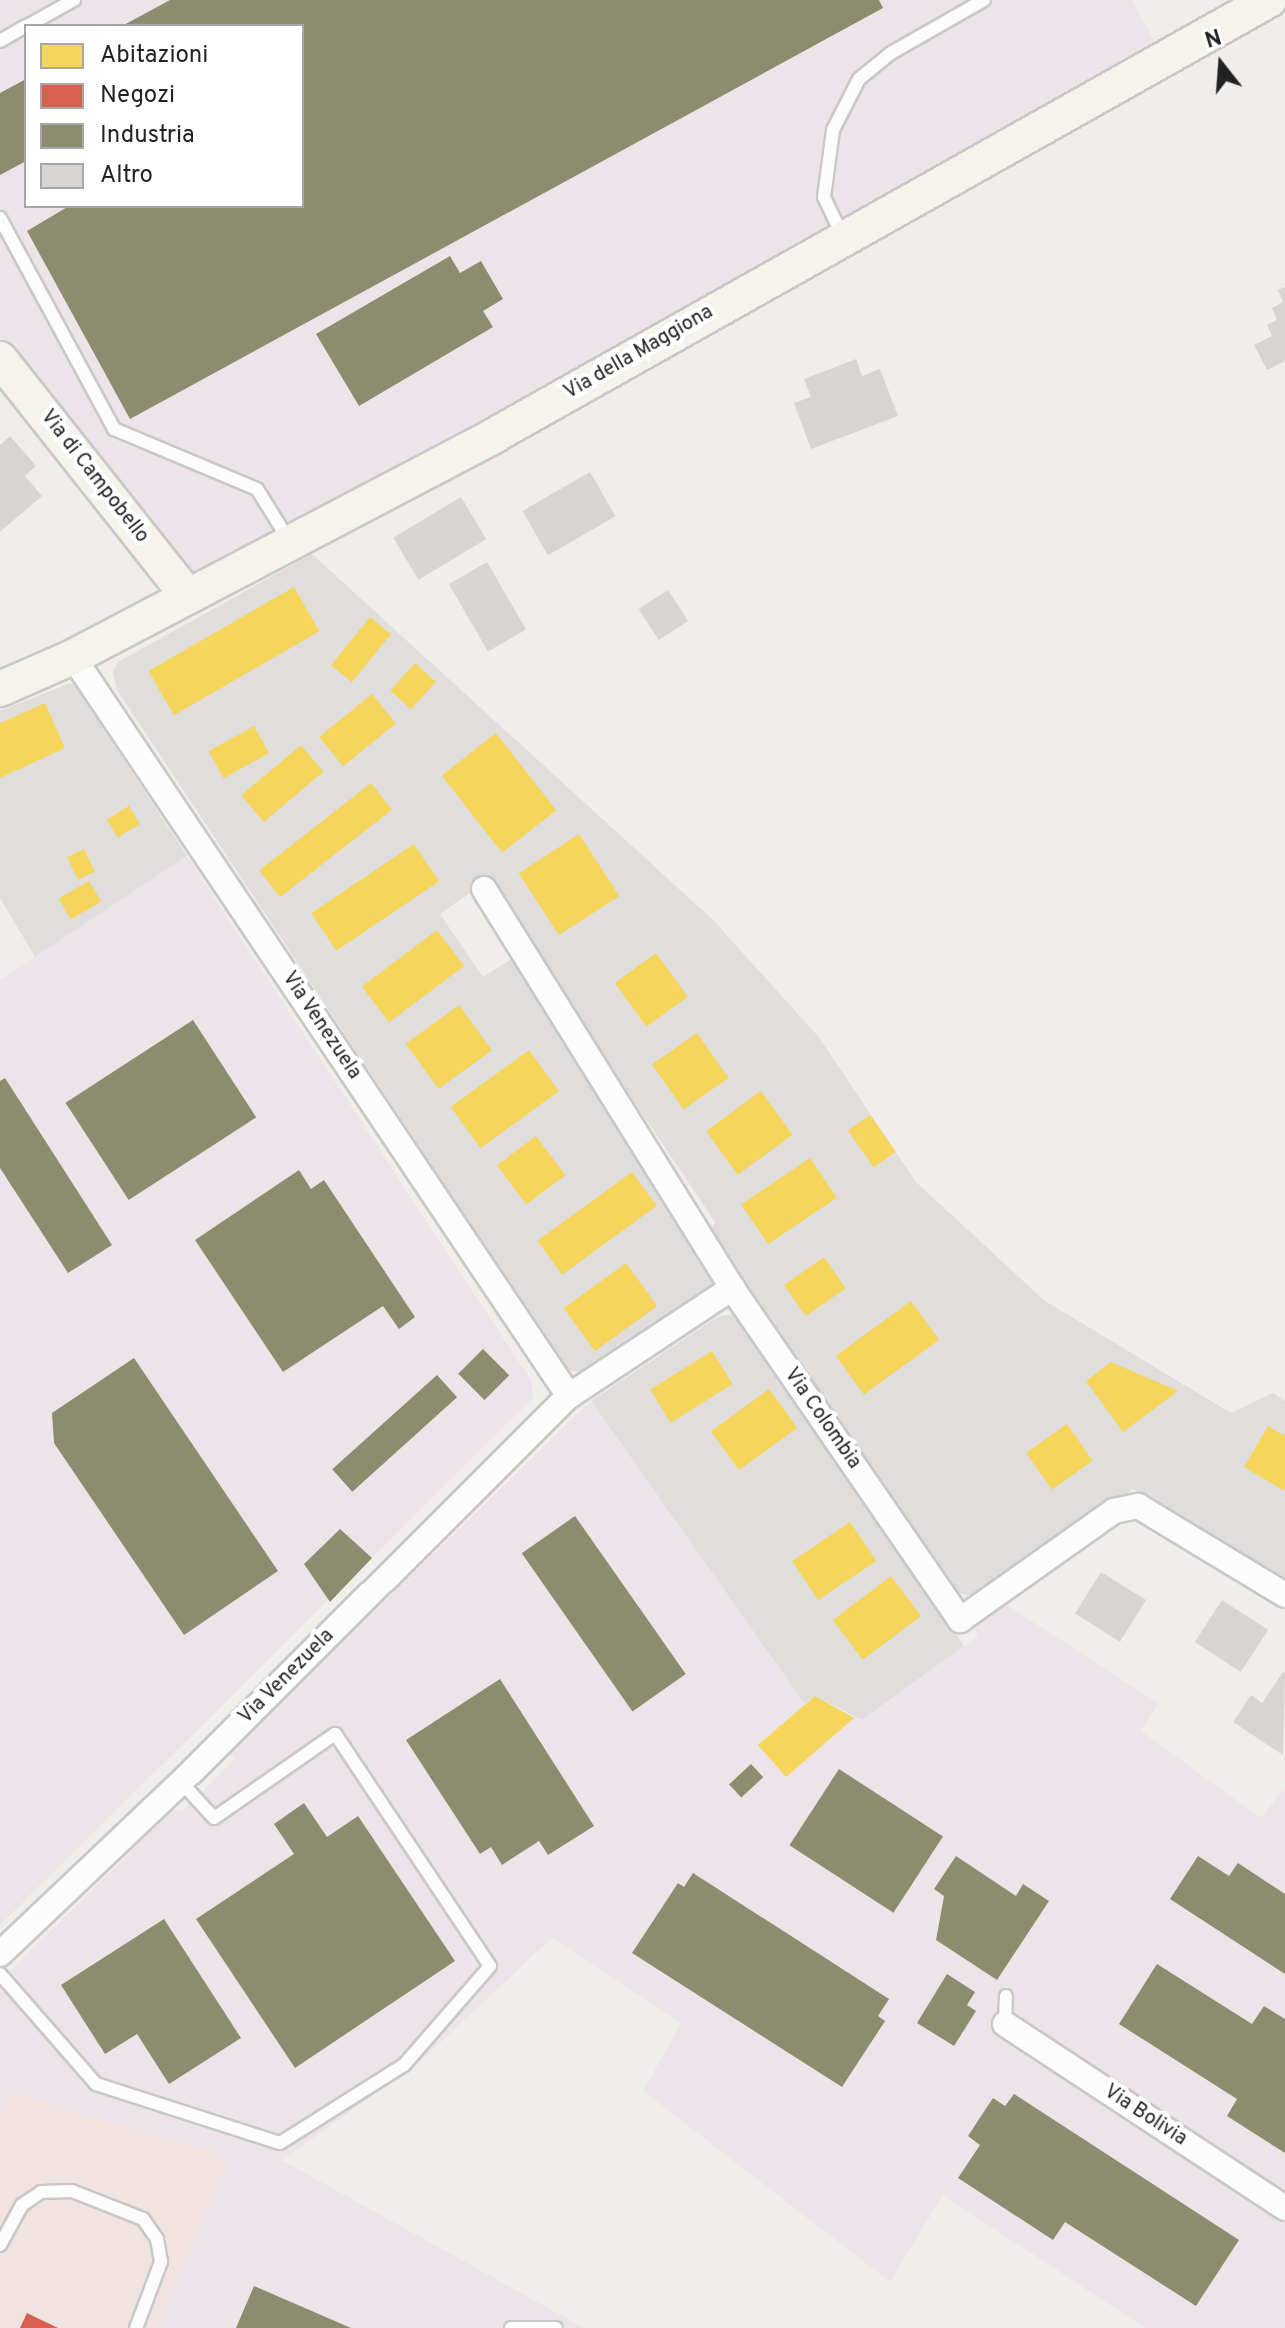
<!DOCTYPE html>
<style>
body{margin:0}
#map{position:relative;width:1285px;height:2328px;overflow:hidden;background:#f0eeeb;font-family:Overpass,sans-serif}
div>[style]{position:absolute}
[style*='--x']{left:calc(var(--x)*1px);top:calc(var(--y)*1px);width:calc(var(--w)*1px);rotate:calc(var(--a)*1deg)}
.residential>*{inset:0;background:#dfdedc}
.commercial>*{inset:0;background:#f1e3e1}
.industrial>*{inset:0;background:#ede4e9}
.homes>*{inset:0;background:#f6d55c;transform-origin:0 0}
.shops>*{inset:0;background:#d6604d}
.industry>*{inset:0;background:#8c8c6e;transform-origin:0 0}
.building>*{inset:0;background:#d7d4d2;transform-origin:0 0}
.roads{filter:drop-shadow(2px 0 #c9c8c7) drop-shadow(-2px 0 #c9c8c7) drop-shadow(0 2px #c9c8c7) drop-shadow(0 -2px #c9c8c7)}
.lane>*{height:12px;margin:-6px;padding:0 6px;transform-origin:6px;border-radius:6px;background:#fdfcfc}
.street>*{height:24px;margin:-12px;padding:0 12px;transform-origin:12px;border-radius:12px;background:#fdfcfc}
.secondary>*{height:34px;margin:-17px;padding:0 17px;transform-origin:17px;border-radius:17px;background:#f4f4ed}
span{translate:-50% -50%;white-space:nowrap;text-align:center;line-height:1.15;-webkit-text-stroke:8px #fff;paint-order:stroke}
.street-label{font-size:20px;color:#222}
.legend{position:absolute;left:24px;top:24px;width:280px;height:184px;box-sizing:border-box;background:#fff;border:2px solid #a7a7a7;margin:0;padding:10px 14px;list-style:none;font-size:24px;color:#222}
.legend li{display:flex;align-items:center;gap:16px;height:40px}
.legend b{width:40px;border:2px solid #a7a7a7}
.north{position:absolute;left:1181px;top:24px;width:80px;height:80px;-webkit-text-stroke:6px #fff;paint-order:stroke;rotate:343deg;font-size:22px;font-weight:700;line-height:32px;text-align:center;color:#222}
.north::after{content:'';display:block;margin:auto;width:28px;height:36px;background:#222;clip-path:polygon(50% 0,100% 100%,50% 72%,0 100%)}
</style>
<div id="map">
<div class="residential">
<i style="clip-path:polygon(312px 554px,712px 919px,818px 1036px,916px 1182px,1045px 1301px,1231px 1413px,1273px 1393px,1285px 1401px,1285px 1588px,1133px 1489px,974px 1596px,957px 1593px,728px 1266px,712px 1230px,715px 1222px,486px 881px,440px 914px,483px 977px,511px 959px,680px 1214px,677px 1220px,715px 1284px,711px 1295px,594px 1373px,567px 1370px,117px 690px,113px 672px,118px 662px)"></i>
<i style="clip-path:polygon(68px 684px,74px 684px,187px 856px,35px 957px,0 898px,0 711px)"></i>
<i style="clip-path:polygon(733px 1314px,964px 1646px,862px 1720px,815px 1696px,804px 1704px,591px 1401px,719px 1316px)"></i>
</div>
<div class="commercial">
<i style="clip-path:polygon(7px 2090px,230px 2157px,158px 2328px,0 2328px,0 2108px)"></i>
</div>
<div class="industrial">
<i style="clip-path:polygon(evenodd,0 0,1132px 0,1164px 59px,188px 596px,0 359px,0 0,26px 26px,302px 26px,302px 206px,26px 206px,26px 26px)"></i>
<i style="clip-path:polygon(187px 856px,532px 1382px,533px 1398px,0 1925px,0 980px)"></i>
<i style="clip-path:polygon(591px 1401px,804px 1703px,815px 1696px,862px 1720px,978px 1636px,975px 1627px,1005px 1604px,1158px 1703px,1141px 1731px,1261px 1818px,1285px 1787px,1285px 2328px,1145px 2328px,943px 2195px,890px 2282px,643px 2091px,681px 2023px,552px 1938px,416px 2065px,282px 2160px,584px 2328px,158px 2328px,230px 2157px,7px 2091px,0 2108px,0 1981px,173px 1810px,182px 1811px,235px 1759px,230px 1755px,313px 1670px)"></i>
</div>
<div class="homes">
<i style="left:294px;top:587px;width:51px;height:168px;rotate:60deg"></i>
<i style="left:370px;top:617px;width:27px;height:62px;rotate:39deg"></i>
<i style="left:415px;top:663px;width:28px;height:37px;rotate:42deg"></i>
<i style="left:372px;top:694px;width:38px;height:68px;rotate:51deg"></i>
<i style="clip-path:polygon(45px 703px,65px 748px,0 778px,0 723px)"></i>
<i style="left:254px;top:726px;width:31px;height:52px;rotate:61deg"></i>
<i style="left:496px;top:733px;width:98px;height:69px;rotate:52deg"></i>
<i style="left:301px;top:745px;width:35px;height:78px;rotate:50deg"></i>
<i style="left:371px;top:783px;width:34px;height:142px;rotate:52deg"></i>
<i style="left:129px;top:806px;width:21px;height:26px;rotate:59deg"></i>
<i style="left:579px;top:834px;width:74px;height:72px;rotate:57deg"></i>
<i style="left:414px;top:844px;width:45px;height:124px;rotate:56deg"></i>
<i style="left:84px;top:849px;width:25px;height:19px;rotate:64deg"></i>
<i style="left:89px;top:881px;width:24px;height:35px;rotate:60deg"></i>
<i style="left:437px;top:930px;width:45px;height:94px;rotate:53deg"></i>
<i style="left:656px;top:953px;width:54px;height:51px;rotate:54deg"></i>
<i style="left:459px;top:1005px;width:56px;height:66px;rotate:54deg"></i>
<i style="left:697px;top:1033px;width:55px;height:55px;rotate:55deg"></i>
<i style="left:529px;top:1050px;width:51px;height:97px;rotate:54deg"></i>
<i style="left:761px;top:1091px;width:54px;height:68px;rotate:54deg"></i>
<i style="left:870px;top:1115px;width:45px;height:27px;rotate:55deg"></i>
<i style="left:536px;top:1136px;width:49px;height:49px;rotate:53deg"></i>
<i style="left:810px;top:1158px;width:48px;height:83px;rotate:56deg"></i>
<i style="left:632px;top:1172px;width:42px;height:117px;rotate:54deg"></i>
<i style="left:824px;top:1257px;width:38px;height:49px;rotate:55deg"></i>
<i style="left:626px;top:1263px;width:53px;height:77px;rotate:54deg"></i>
<i style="left:911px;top:1301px;width:48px;height:93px;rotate:54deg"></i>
<i style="left:712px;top:1351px;width:39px;height:73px;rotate:58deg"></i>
<i style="clip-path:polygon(1111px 1362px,1178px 1391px,1123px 1432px,1086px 1381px)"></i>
<i style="left:769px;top:1389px;width:48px;height:72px;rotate:54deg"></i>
<i style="left:1067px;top:1424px;width:45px;height:50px;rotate:55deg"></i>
<i style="clip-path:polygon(1268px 1426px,1285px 1436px,1285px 1491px,1244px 1467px)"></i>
<i style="left:850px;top:1522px;width:47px;height:70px;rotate:56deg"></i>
<i style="left:891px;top:1576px;width:50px;height:73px;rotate:53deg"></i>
<i style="clip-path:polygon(815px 1696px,854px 1718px,786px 1777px,758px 1745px)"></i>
</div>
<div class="shops">
<i style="clip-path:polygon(27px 2313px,58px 2328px,20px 2328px)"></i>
</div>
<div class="industry">
<i style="clip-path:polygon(170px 0,879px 0,883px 8px,130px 419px,27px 231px,69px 206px,302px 206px,302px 26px,122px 26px)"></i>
<i style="clip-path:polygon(26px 79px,26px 161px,0 175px,0 93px)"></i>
<i style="clip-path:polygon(450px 256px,460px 273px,481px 261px,503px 299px,483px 311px,493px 327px,359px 406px,316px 334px)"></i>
<i style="left:193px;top:1020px;width:116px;height:152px;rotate:57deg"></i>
<i style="clip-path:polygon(5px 1078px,112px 1245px,68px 1273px,0 1168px,0 1081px)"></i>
<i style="clip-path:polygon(299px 1170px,311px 1189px,324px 1180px,415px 1317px,399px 1329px,383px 1306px,283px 1372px,195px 1240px)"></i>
<i style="left:483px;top:1349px;width:37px;height:35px;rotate:45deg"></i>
<i style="clip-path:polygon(134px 1358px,278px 1571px,184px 1635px,54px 1443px,52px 1413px)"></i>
<i style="left:437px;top:1375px;width:30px;height:141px;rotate:48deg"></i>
<i style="left:575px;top:1516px;width:193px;height:65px;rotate:55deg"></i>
<i style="clip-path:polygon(340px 1529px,372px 1558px,330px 1602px,304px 1564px)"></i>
<i style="clip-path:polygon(500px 1679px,594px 1826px,548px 1855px,539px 1841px,502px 1865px,491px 1847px,480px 1854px,406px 1740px)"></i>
<i style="left:751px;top:1764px;width:18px;height:30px;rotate:47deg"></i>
<i style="left:839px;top:1769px;width:124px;height:91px;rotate:33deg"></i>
<i style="clip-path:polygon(304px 1803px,327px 1837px,358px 1816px,455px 1961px,295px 2068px,196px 1919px,294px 1854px,274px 1824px)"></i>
<i style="clip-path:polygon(956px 1856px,1016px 1896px,1023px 1884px,1049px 1901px,997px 1980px,936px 1940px,944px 1896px,934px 1889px)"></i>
<i style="clip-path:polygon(1198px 1856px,1229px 1876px,1238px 1863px,1285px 1894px,1285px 1974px,1170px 1899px)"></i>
<i style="clip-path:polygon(693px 1873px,889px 1999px,878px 2016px,885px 2021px,842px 2087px,632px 1953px,678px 1883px,684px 1887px)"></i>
<i style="clip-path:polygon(164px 1919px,241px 2038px,169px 2084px,137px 2034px,105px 2054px,61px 1985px)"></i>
<i style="clip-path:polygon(1157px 1964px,1252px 2024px,1264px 2006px,1285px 2019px,1285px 2153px,1227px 2116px,1237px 2099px,1119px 2024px)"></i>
<i style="clip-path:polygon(947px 1974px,975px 1992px,967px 2005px,976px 2011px,954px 2046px,917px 2023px)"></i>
<i style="clip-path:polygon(1014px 2094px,1239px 2240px,1196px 2306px,1065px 2222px,1053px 2240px,958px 2178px,980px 2145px,968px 2136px,993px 2098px,1005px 2106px)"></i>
<i style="clip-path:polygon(254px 2286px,351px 2328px,236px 2328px)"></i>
</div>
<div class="building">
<i style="clip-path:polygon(1285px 287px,1285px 361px,1267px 370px,1254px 345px,1272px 336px,1267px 325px,1277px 320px,1272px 308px,1283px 302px,1278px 290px)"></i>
<i style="clip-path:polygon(856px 359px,862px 376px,880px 369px,898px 416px,811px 449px,794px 403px,811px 397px,804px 379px)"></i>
<i style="clip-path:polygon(10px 436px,36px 466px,25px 476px,42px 496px,0 532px,0 445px)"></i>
<i style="left:590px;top:472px;width:51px;height:78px;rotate:60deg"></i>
<i style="left:461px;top:497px;width:49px;height:79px;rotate:59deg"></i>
<i style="left:487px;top:562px;width:78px;height:44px;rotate:60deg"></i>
<i style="left:668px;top:590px;width:37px;height:35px;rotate:57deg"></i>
<i style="left:1101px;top:1572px;width:53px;height:49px;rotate:32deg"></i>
<i style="left:1222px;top:1600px;width:55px;height:50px;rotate:33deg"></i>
<i style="clip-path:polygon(1283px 1672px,1285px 1673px,1283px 1755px,1233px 1722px,1251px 1695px,1262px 1703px)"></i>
</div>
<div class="roads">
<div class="lane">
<i style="--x:27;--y:26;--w:54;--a:-29"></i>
<i style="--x:0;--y:41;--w:30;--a:-30"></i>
<i style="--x:0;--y:218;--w:240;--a:61.6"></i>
<i style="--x:114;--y:429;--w:155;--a:22.8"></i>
<i style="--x:257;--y:489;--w:62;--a:58.1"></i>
<i style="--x:843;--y:237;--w:44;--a:-115.4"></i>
<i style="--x:824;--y:197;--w:68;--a:-82.3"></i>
<i style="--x:833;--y:130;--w:57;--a:-63"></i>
<i style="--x:859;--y:79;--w:41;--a:-39.1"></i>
<i style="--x:891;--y:53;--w:107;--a:-29.7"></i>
<i style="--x:0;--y:1974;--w:146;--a:48.9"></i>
<i style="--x:96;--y:2084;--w:193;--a:17.8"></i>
<i style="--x:280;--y:2143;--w:146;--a:-32.2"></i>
<i style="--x:404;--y:2065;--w:131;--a:-49"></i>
<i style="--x:490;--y:1966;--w:279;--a:-123.7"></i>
<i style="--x:335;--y:1734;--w:147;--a:145.2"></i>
<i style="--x:214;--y:1818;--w:49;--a:-132.5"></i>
<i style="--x:1005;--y:2024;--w:28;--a:-88"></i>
<i style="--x:0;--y:2245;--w:46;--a:-61.2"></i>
<i style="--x:22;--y:2205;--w:23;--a:-34"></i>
<i style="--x:41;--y:2192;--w:31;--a:-2"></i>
<i style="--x:72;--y:2191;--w:76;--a:21.5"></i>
<i style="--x:143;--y:2219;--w:24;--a:55"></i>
<i style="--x:157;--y:2239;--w:23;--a:80"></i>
<i style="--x:161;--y:2262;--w:71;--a:110.7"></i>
<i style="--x:511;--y:2328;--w:45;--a:0"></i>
</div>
<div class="street">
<i style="--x:73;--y:657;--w:890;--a:56.13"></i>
<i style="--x:484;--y:889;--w:470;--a:58.1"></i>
<i style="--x:732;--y:1288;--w:403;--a:55.5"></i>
<i style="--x:960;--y:1620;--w:189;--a:-35.3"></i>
<i style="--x:1114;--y:1511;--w:25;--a:-12"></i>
<i style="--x:1138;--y:1506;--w:172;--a:31.2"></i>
<i style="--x:0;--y:1954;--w:250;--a:-43.5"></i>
<i style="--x:181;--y:1782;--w:547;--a:-44.85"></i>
<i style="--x:569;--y:1396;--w:196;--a:-33.5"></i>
<i style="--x:1005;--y:2024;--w:335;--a:33.3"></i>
</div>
<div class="secondary">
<i style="--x:0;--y:359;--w:303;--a:51.6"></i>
<i style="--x:0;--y:689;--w:80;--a:-23.7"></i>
<i style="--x:73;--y:657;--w:477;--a:-27.7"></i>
<i style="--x:495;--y:435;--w:888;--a:-29.34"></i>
</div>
</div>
<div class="street-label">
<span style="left:639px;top:353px;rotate:-30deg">Via della Maggiona</span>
<span style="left:94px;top:477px;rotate:52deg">Via di Campobello</span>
<span style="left:321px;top:1026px;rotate:56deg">Via Venezuela</span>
<span style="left:822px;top:1419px;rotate:55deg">Via Colombia</span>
<span style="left:287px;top:1677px;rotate:-45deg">Via Venezuela</span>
<span style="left:1145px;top:2116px;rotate:33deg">Via Bolivia</span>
</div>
<ul class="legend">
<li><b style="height:22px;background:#f6d55c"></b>Abitazioni</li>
<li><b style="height:22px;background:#d6604d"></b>Negozi</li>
<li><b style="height:22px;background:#8c8c6e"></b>Industria</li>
<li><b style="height:22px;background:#d7d4d2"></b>Altro</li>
</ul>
<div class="north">N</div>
</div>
